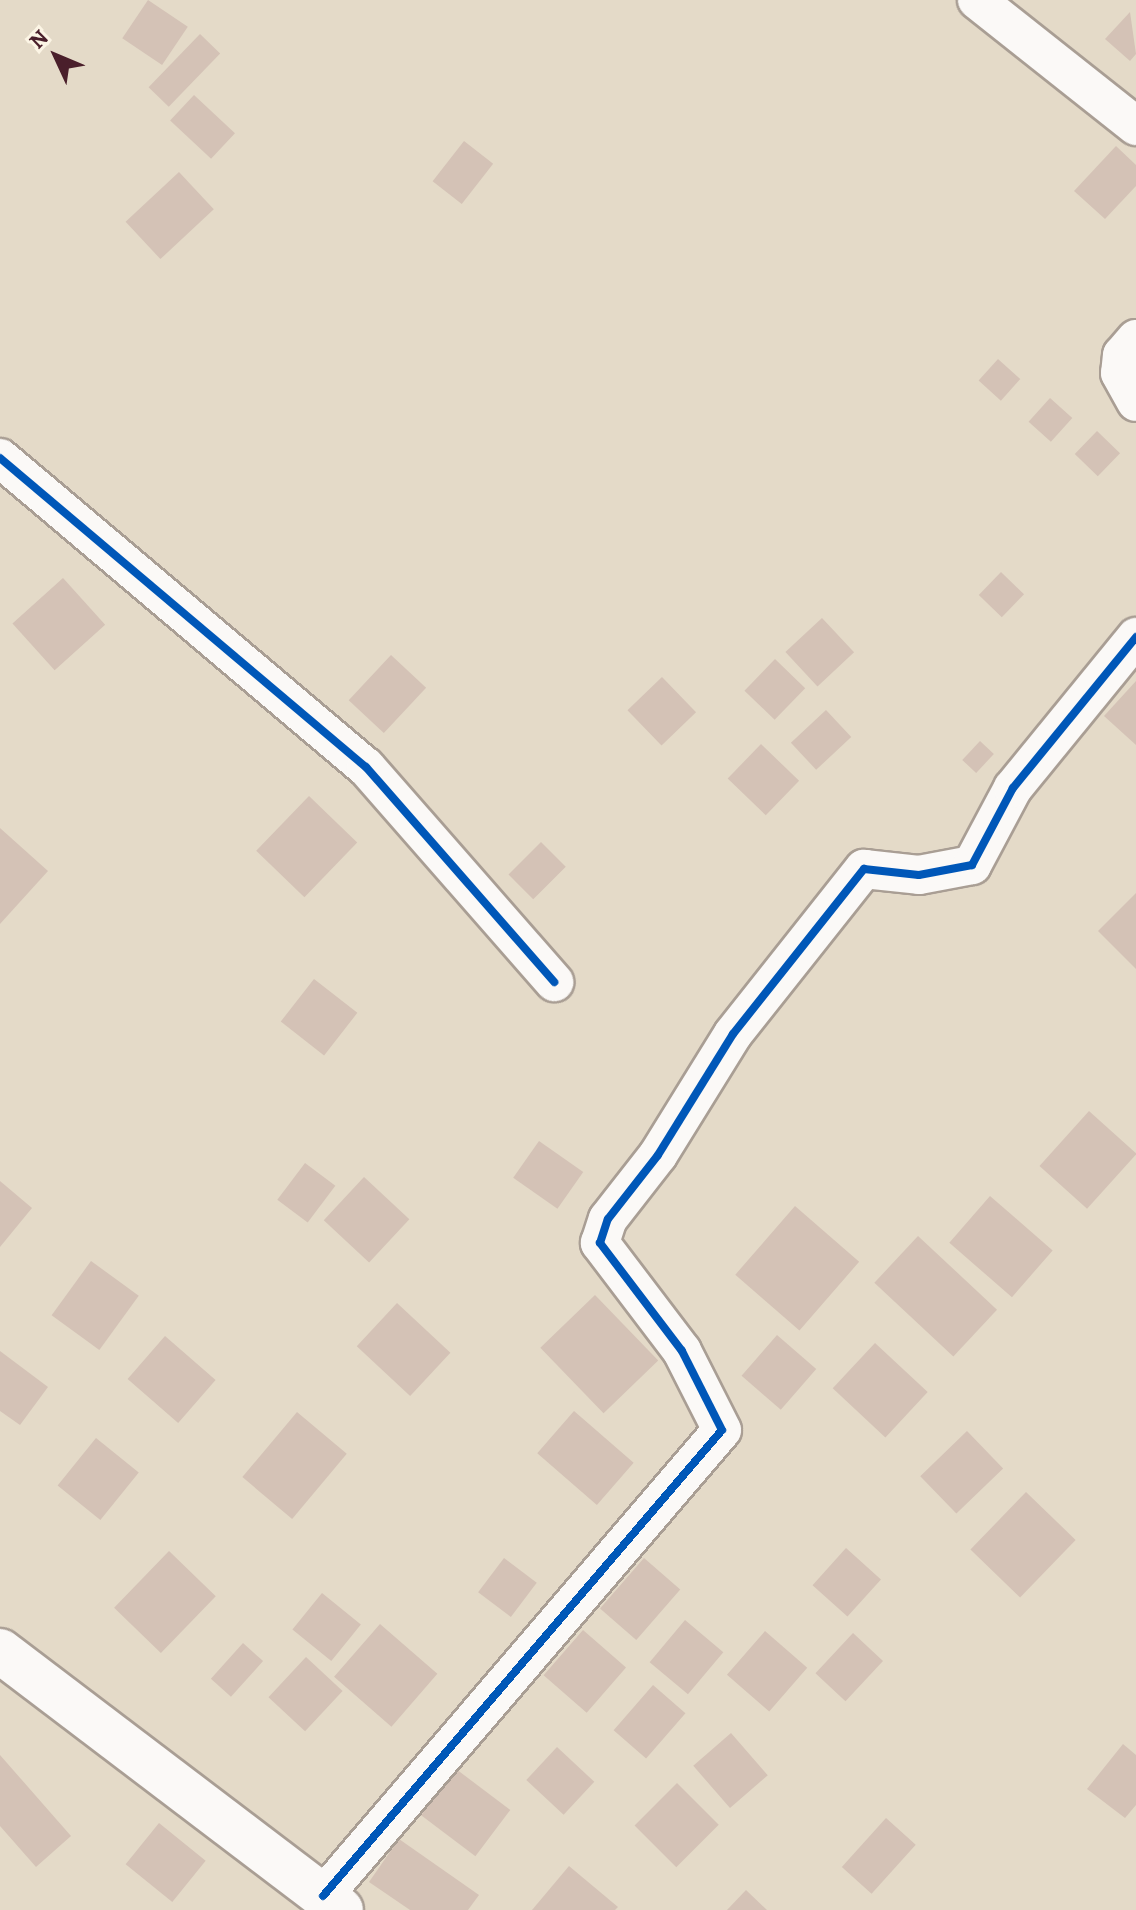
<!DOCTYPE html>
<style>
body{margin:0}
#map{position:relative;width:1136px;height:1910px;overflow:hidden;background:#e4dac8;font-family:Alegreya,serif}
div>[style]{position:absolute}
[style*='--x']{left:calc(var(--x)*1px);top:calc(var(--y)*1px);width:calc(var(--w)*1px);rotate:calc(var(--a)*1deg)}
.building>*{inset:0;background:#d4c2b6;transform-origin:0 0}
.roads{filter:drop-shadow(2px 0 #a99e94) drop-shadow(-2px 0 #a99e94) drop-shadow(0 2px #a99e94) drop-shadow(0 -2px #a99e94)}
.minor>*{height:38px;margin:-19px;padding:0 19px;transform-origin:19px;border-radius:19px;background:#fbf9f7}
.secondary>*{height:44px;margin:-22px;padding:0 22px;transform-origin:22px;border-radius:22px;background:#fbf9f7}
.cycleway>*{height:8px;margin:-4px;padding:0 4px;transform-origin:4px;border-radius:4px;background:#0057b8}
span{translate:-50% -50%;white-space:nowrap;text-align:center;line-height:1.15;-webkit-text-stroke:6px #fcf5e5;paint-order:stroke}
.north{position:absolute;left:16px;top:16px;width:80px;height:80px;-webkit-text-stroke:6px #fcf5e5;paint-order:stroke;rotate:314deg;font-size:22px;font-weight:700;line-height:32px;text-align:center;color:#4a1f2b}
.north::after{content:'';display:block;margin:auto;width:28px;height:36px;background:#4a1f2b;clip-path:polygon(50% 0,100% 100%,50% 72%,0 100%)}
</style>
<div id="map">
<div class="building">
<i style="left:148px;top:0;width:48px;height:46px;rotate:34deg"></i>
<i style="clip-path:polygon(1130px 12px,1136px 54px,1130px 61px,1105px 39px)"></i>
<i style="left:200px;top:34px;width:28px;height:74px;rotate:44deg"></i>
<i style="left:194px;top:95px;width:56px;height:35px;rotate:43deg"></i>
<i style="left:464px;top:141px;width:37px;height:51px;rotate:38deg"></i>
<i style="clip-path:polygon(1116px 146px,1136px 165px,1136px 186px,1105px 219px,1074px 191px)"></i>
<i style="left:179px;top:172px;width:51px;height:73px;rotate:47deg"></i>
<i style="left:998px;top:359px;width:30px;height:29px;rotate:42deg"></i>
<i style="left:1050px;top:398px;width:30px;height:32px;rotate:42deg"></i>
<i style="left:1097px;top:431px;width:32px;height:32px;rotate:44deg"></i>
<i style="left:1001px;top:572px;width:32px;height:32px;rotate:44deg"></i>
<i style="left:63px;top:578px;width:63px;height:68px;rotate:48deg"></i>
<i style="left:822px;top:618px;width:47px;height:50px;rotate:47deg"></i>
<i style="left:391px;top:655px;width:48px;height:62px;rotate:43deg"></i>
<i style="left:775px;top:659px;width:42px;height:44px;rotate:44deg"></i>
<i style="left:662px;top:677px;width:49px;height:48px;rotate:46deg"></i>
<i style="clip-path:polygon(1136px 681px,1136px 745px,1104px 716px)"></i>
<i style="left:826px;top:710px;width:37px;height:48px;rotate:47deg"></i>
<i style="left:980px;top:741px;width:19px;height:26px;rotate:43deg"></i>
<i style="left:761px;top:744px;width:53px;height:48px;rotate:44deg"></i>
<i style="left:309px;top:796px;width:67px;height:76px;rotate:44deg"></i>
<i style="clip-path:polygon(0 828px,48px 871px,0 924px)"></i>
<i style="left:541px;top:842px;width:35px;height:46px;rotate:45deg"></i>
<i style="clip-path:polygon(1136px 893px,1136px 969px,1098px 931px)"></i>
<i style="left:314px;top:979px;width:55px;height:54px;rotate:38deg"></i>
<i style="left:1089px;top:1111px;width:64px;height:74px;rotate:42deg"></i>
<i style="left:539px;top:1141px;width:54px;height:45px;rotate:35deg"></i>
<i style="left:305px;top:1163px;width:38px;height:46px;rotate:37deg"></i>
<i style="left:364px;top:1177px;width:62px;height:59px;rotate:43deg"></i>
<i style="clip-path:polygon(0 1181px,32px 1208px,0 1247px)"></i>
<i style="left:990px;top:1196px;width:83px;height:62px;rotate:41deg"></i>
<i style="left:795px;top:1206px;width:85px;height:91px;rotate:41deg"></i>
<i style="left:918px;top:1236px;width:108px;height:64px;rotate:43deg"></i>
<i style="left:91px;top:1261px;width:59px;height:67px;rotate:36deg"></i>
<i style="left:595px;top:1295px;width:91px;height:76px;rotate:46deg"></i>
<i style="left:397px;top:1303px;width:73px;height:59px;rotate:43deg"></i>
<i style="left:777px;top:1335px;width:52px;height:54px;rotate:41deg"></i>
<i style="left:165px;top:1336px;width:67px;height:57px;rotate:41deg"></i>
<i style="left:875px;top:1343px;width:72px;height:62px;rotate:43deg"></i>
<i style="clip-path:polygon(0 1351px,48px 1387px,20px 1425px,0 1411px)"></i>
<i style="left:574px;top:1411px;width:79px;height:56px;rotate:41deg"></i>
<i style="left:297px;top:1412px;width:65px;height:85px;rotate:40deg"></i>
<i style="left:967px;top:1431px;width:52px;height:65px;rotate:46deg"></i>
<i style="left:96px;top:1438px;width:55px;height:61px;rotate:39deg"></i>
<i style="left:1026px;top:1492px;width:69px;height:80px;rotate:44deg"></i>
<i style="left:846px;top:1548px;width:47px;height:50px;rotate:42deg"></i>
<i style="left:169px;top:1551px;width:65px;height:79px;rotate:44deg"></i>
<i style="left:504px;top:1558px;width:41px;height:43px;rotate:37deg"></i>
<i style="left:644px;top:1558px;width:48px;height:67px;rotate:41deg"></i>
<i style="left:322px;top:1593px;width:50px;height:47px;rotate:39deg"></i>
<i style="left:685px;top:1620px;width:50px;height:55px;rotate:40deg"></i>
<i style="left:380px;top:1624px;width:76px;height:70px;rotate:41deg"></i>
<i style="left:583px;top:1630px;width:57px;height:60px;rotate:41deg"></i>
<i style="left:765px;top:1631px;width:56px;height:58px;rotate:41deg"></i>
<i style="left:853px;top:1633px;width:41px;height:55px;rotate:43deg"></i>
<i style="left:243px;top:1643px;width:27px;height:48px;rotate:42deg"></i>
<i style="left:306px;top:1657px;width:50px;height:55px;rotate:43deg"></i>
<i style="left:653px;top:1685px;width:43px;height:60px;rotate:41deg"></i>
<i style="left:731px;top:1733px;width:56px;height:50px;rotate:49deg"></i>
<i style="clip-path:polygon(1123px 1744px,1136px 1755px,1136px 1805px,1125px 1818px,1087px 1789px)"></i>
<i style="left:557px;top:1747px;width:51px;height:45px;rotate:43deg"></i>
<i style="clip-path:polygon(0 1755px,71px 1836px,36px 1867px,0 1826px)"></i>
<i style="left:456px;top:1769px;width:68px;height:58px;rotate:37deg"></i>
<i style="left:677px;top:1783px;width:59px;height:60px;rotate:45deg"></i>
<i style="left:886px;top:1818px;width:40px;height:66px;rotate:42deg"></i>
<i style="left:159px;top:1823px;width:60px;height:53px;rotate:39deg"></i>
<i style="clip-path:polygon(399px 1839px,479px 1895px,468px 1910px,410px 1910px,369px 1882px)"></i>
<i style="clip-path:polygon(569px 1866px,618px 1907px,615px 1910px,532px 1910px)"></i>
<i style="clip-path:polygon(746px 1890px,767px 1910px,727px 1910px)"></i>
</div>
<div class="roads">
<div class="minor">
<i style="--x:977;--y:0;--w:203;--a:38.4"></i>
<i style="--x:1136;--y:339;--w:21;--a:131"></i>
<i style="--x:1122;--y:355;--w:18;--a:96"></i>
<i style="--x:1120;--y:373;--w:33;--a:61"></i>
<i style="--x:0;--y:458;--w:479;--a:40.2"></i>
<i style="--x:366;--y:767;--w:286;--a:48.8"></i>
<i style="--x:323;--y:1896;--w:613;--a:-49.43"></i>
<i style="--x:722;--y:1430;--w:89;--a:-116.9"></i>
<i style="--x:682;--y:1351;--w:136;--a:-127.2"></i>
<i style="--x:600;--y:1243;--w:25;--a:-72"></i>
<i style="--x:608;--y:1219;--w:81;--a:-52"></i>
<i style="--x:658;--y:1155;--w:142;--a:-58.2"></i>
<i style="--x:733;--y:1034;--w:211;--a:-51.6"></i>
<i style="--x:864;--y:869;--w:55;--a:6.2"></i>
<i style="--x:919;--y:875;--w:54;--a:-10.7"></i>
<i style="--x:972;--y:865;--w:87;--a:-62"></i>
<i style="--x:1013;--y:788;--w:195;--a:-50.8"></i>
</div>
<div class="secondary">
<i style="--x:0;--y:1651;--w:428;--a:37.2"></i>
</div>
</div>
<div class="cycleway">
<i style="--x:0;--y:458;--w:479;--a:40.2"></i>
<i style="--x:366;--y:767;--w:286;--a:48.8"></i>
<i style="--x:323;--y:1896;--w:613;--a:-49.43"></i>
<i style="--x:722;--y:1430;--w:89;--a:-116.9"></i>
<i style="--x:682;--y:1351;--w:136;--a:-127.2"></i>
<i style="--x:600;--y:1243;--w:25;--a:-72"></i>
<i style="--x:608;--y:1219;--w:81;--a:-52"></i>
<i style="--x:658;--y:1155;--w:142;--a:-58.2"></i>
<i style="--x:733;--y:1034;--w:211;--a:-51.6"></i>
<i style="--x:864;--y:869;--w:55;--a:6.2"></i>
<i style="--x:919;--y:875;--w:54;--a:-10.7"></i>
<i style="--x:972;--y:865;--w:87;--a:-62"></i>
<i style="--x:1013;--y:788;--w:195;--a:-50.8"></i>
</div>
<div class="north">N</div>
</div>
